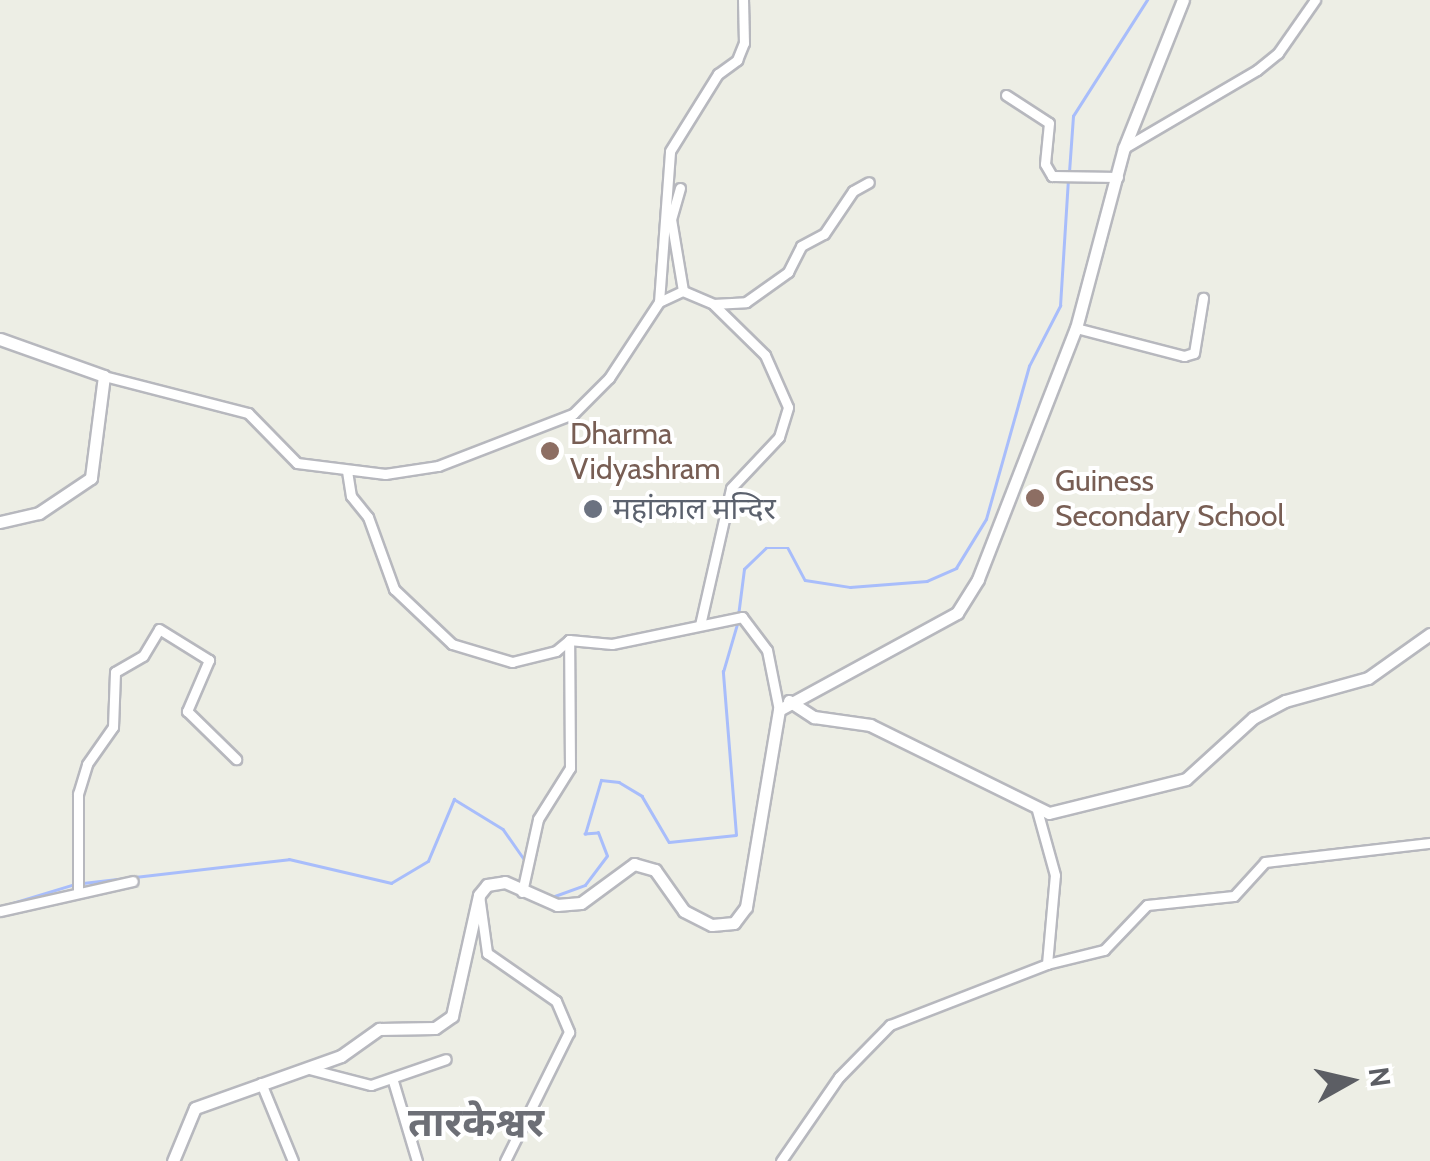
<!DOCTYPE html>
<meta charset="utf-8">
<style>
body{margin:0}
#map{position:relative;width:1430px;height:1161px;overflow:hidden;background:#edeee5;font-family:Cabin,"Noto Sans Devanagari",sans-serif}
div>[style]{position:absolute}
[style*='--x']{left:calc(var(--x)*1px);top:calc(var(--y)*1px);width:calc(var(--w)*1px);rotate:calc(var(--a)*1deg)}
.stream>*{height:2.5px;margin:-1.25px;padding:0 1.25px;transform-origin:1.25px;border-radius:1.25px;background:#a8bdfb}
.roads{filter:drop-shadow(2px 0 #b7b8be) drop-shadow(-2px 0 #b7b8be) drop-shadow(0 2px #b7b8be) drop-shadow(0 -2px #b7b8be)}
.street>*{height:9px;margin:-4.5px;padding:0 4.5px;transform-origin:4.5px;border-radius:4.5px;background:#fff}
.secondary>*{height:11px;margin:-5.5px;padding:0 5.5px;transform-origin:5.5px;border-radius:5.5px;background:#fff}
.dots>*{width:28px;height:28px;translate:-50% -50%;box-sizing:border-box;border:5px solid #fff;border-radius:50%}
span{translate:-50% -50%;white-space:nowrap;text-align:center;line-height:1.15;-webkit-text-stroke:8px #fff;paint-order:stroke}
.education-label{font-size:30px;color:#785e54}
.left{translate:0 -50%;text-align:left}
.worship-label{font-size:30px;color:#5b616d}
.district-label{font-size:40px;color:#6d6f76;font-weight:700}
.north{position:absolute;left:1300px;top:1031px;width:100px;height:100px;-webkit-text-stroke:8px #fff;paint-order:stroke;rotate:82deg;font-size:28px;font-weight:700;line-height:40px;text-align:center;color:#5c5e64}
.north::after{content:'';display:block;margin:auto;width:35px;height:45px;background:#5c5e64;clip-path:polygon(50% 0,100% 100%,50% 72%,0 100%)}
</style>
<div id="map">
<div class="stream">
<i style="--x:1069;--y:172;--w:56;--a:-85.9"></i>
<i style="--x:1073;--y:116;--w:138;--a:-57.5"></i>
<i style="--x:738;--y:616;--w:47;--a:-82.7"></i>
<i style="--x:744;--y:569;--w:30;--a:-44"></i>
<i style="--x:766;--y:548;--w:22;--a:0"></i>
<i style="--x:788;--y:548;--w:36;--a:62"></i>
<i style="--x:805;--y:580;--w:46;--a:8.8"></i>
<i style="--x:850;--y:587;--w:77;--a:-4.5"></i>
<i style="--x:927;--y:581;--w:32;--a:-24"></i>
<i style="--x:956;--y:568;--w:57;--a:-58.5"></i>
<i style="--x:986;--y:519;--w:159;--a:-74.3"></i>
<i style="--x:1029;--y:366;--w:68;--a:-62.7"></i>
<i style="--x:1060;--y:306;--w:126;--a:-86.4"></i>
<i style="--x:83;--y:883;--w:207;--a:-6.6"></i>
<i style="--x:289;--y:859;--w:105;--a:13.2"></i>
<i style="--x:391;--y:883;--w:43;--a:-30.7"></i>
<i style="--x:428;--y:861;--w:67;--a:-67.2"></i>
<i style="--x:454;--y:799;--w:57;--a:31.5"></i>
<i style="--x:503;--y:829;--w:39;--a:55"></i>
<i style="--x:552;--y:897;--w:35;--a:-20"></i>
<i style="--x:585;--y:885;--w:36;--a:-53"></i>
<i style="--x:607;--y:856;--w:25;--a:-111"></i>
<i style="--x:598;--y:833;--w:13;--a:176"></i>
<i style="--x:585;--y:834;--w:56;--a:-73.5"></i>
<i style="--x:601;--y:780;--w:18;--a:6"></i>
<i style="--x:619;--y:782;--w:27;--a:31"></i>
<i style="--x:642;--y:796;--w:53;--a:59.6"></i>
<i style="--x:669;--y:842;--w:67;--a:-6"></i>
<i style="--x:736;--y:835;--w:164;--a:-94.6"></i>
<i style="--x:723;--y:672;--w:50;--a:-73.7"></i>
<i style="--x:6;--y:905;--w:72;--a:-16.9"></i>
</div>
<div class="roads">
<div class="street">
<i style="--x:1006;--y:95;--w:51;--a:33.1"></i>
<i style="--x:1049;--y:123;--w:41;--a:95.6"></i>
<i style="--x:1045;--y:164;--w:14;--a:60"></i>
<i style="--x:1052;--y:176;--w:66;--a:0.9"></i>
<i style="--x:1124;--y:148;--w:154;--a:-30.4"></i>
<i style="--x:1257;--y:70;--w:27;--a:-39"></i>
<i style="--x:1278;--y:53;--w:65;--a:-55.1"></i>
<i style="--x:680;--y:188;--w:32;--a:106"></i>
<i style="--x:671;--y:219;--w:73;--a:80.5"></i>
<i style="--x:659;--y:302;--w:151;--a:-85.8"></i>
<i style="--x:670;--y:151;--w:91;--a:-58.1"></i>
<i style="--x:718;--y:74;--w:24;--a:-36"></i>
<i style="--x:737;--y:60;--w:18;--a:-68"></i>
<i style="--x:744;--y:43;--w:43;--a:-91.3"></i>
<i style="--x:1076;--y:328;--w:112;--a:14.5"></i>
<i style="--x:1184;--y:356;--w:10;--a:-17"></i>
<i style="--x:1194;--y:353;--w:56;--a:-80.7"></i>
<i style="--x:104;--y:376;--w:149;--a:14.4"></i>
<i style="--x:248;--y:413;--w:70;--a:45.6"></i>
<i style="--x:297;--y:463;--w:89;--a:7.1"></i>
<i style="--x:385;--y:474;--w:54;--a:-8.6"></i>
<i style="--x:438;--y:466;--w:145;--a:-21.1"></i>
<i style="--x:573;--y:414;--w:51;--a:-45"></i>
<i style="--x:609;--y:378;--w:91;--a:-56.7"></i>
<i style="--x:659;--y:302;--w:26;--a:-25"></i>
<i style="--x:683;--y:291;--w:33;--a:23"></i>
<i style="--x:713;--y:304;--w:33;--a:-3"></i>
<i style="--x:746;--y:302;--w:52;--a:-35.5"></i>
<i style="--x:788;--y:272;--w:29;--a:-63"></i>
<i style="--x:801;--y:246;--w:26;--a:-28"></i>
<i style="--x:824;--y:234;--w:52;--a:-56"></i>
<i style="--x:853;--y:191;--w:18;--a:-29"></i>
<i style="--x:347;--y:471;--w:25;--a:81"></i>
<i style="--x:351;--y:496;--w:27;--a:51"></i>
<i style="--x:368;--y:517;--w:77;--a:70.1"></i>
<i style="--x:394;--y:589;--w:80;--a:43.5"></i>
<i style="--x:452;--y:644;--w:63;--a:16.7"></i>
<i style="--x:512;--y:662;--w:45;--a:-14"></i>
<i style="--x:556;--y:651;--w:17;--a:-40"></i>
<i style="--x:569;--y:640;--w:43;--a:5.3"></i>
<i style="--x:612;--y:644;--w:133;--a:-11.7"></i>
<i style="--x:742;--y:617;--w:41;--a:52.9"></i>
<i style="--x:767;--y:650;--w:61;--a:78.7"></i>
<i style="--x:700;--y:625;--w:140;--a:-77.2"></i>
<i style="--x:731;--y:488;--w:70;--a:-46.7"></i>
<i style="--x:779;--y:437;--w:31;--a:-73"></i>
<i style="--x:788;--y:407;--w:57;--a:-113.9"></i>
<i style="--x:765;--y:355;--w:71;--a:-135.6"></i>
<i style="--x:78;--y:890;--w:96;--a:-90"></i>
<i style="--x:78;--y:794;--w:31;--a:-73"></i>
<i style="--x:87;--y:764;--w:45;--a:-54.9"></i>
<i style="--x:113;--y:727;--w:55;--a:-87.9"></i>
<i style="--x:115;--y:672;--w:32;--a:-30"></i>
<i style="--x:143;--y:656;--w:31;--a:-59"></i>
<i style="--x:159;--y:629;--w:59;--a:31.8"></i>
<i style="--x:209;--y:660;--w:56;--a:113.3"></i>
<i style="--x:187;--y:711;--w:69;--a:44.4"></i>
<i style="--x:522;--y:892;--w:75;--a:-77.6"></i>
<i style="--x:538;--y:819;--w:60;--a:-57.9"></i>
<i style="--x:570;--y:768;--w:128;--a:-90.4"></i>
<i style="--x:479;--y:895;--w:59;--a:82.1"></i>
<i style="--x:487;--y:953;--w:84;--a:34.8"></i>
<i style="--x:556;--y:1001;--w:34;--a:67"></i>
<i style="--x:569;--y:1032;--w:144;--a:116.4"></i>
<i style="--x:0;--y:911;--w:136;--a:-12.7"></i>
<i style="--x:1047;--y:964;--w:59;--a:-13.8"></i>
<i style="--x:1104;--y:950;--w:62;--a:-46.3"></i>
<i style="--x:1147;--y:905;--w:87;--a:-5.9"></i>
<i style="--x:1234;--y:896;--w:46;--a:-47.6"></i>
<i style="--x:1265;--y:862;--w:166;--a:-6.6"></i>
<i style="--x:309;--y:1069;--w:64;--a:14.5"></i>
<i style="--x:371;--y:1085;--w:79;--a:-19.1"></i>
<i style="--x:393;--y:1081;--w:84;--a:73.3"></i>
<i style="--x:261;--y:1083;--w:84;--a:67.7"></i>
<i style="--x:781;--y:1161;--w:102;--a:-55.4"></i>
<i style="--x:839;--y:1077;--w:73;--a:-45.6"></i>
<i style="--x:890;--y:1025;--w:168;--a:-21.2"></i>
<i style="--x:1047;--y:964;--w:89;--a:-84.9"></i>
<i style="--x:1055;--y:875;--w:67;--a:-105.5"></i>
</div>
<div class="secondary">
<i style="--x:0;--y:339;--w:110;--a:19.6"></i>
<i style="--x:104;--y:376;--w:103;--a:97.3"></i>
<i style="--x:91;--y:478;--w:63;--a:146.1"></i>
<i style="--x:39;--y:513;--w:40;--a:167"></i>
<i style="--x:789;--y:701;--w:30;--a:33"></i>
<i style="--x:814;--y:717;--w:57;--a:8.1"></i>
<i style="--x:870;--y:725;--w:199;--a:26.2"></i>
<i style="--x:1049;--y:813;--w:141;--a:-13.9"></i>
<i style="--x:1186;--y:779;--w:91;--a:-42.3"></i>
<i style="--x:1253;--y:718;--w:36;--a:-28"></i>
<i style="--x:1285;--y:701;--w:86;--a:-15.5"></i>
<i style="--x:1368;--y:678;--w:76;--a:-35.4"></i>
<i style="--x:173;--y:1161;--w:57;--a:-67.5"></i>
<i style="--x:195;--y:1108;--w:155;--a:-19.6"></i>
<i style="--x:341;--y:1056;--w:47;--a:-35.4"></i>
<i style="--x:379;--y:1029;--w:56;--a:-1"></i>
<i style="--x:435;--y:1028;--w:21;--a:-35"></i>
<i style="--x:452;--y:1016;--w:124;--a:-77.4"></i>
<i style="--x:479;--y:895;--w:13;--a:-51"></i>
<i style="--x:487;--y:885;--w:18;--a:-9"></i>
<i style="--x:505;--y:882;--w:57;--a:23.9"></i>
<i style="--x:557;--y:905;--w:24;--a:-5"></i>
<i style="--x:581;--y:903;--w:66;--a:-36.3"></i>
<i style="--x:634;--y:864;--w:22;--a:16"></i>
<i style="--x:655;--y:870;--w:50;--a:54.7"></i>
<i style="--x:684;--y:911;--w:31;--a:27"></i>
<i style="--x:712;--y:925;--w:22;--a:-5"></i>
<i style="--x:734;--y:923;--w:20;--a:-53"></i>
<i style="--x:746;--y:907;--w:200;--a:-80.5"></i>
<i style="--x:779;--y:710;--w:203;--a:-28.6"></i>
<i style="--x:957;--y:613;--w:40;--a:-58"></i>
<i style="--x:978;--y:579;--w:269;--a:-68.7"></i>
<i style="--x:1076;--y:328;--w:186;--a:-75.1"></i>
<i style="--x:1124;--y:148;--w:159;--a:-68.3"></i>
</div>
</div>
<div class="dots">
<i style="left:550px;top:451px;background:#8d6e63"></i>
<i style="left:1035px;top:498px;background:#8d6e63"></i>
<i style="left:593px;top:509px;background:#6b7280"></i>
</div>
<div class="education-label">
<span class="left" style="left:570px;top:451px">Dharma<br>Vidyashram</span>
<span class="left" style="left:1055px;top:498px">Guiness<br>Secondary School</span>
</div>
<div class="worship-label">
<span class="left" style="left:613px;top:509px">महांकाल मन्दिर</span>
</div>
<div class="district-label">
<span style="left:476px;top:1122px">तारकेश्वर</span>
</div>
<div class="north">N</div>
</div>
